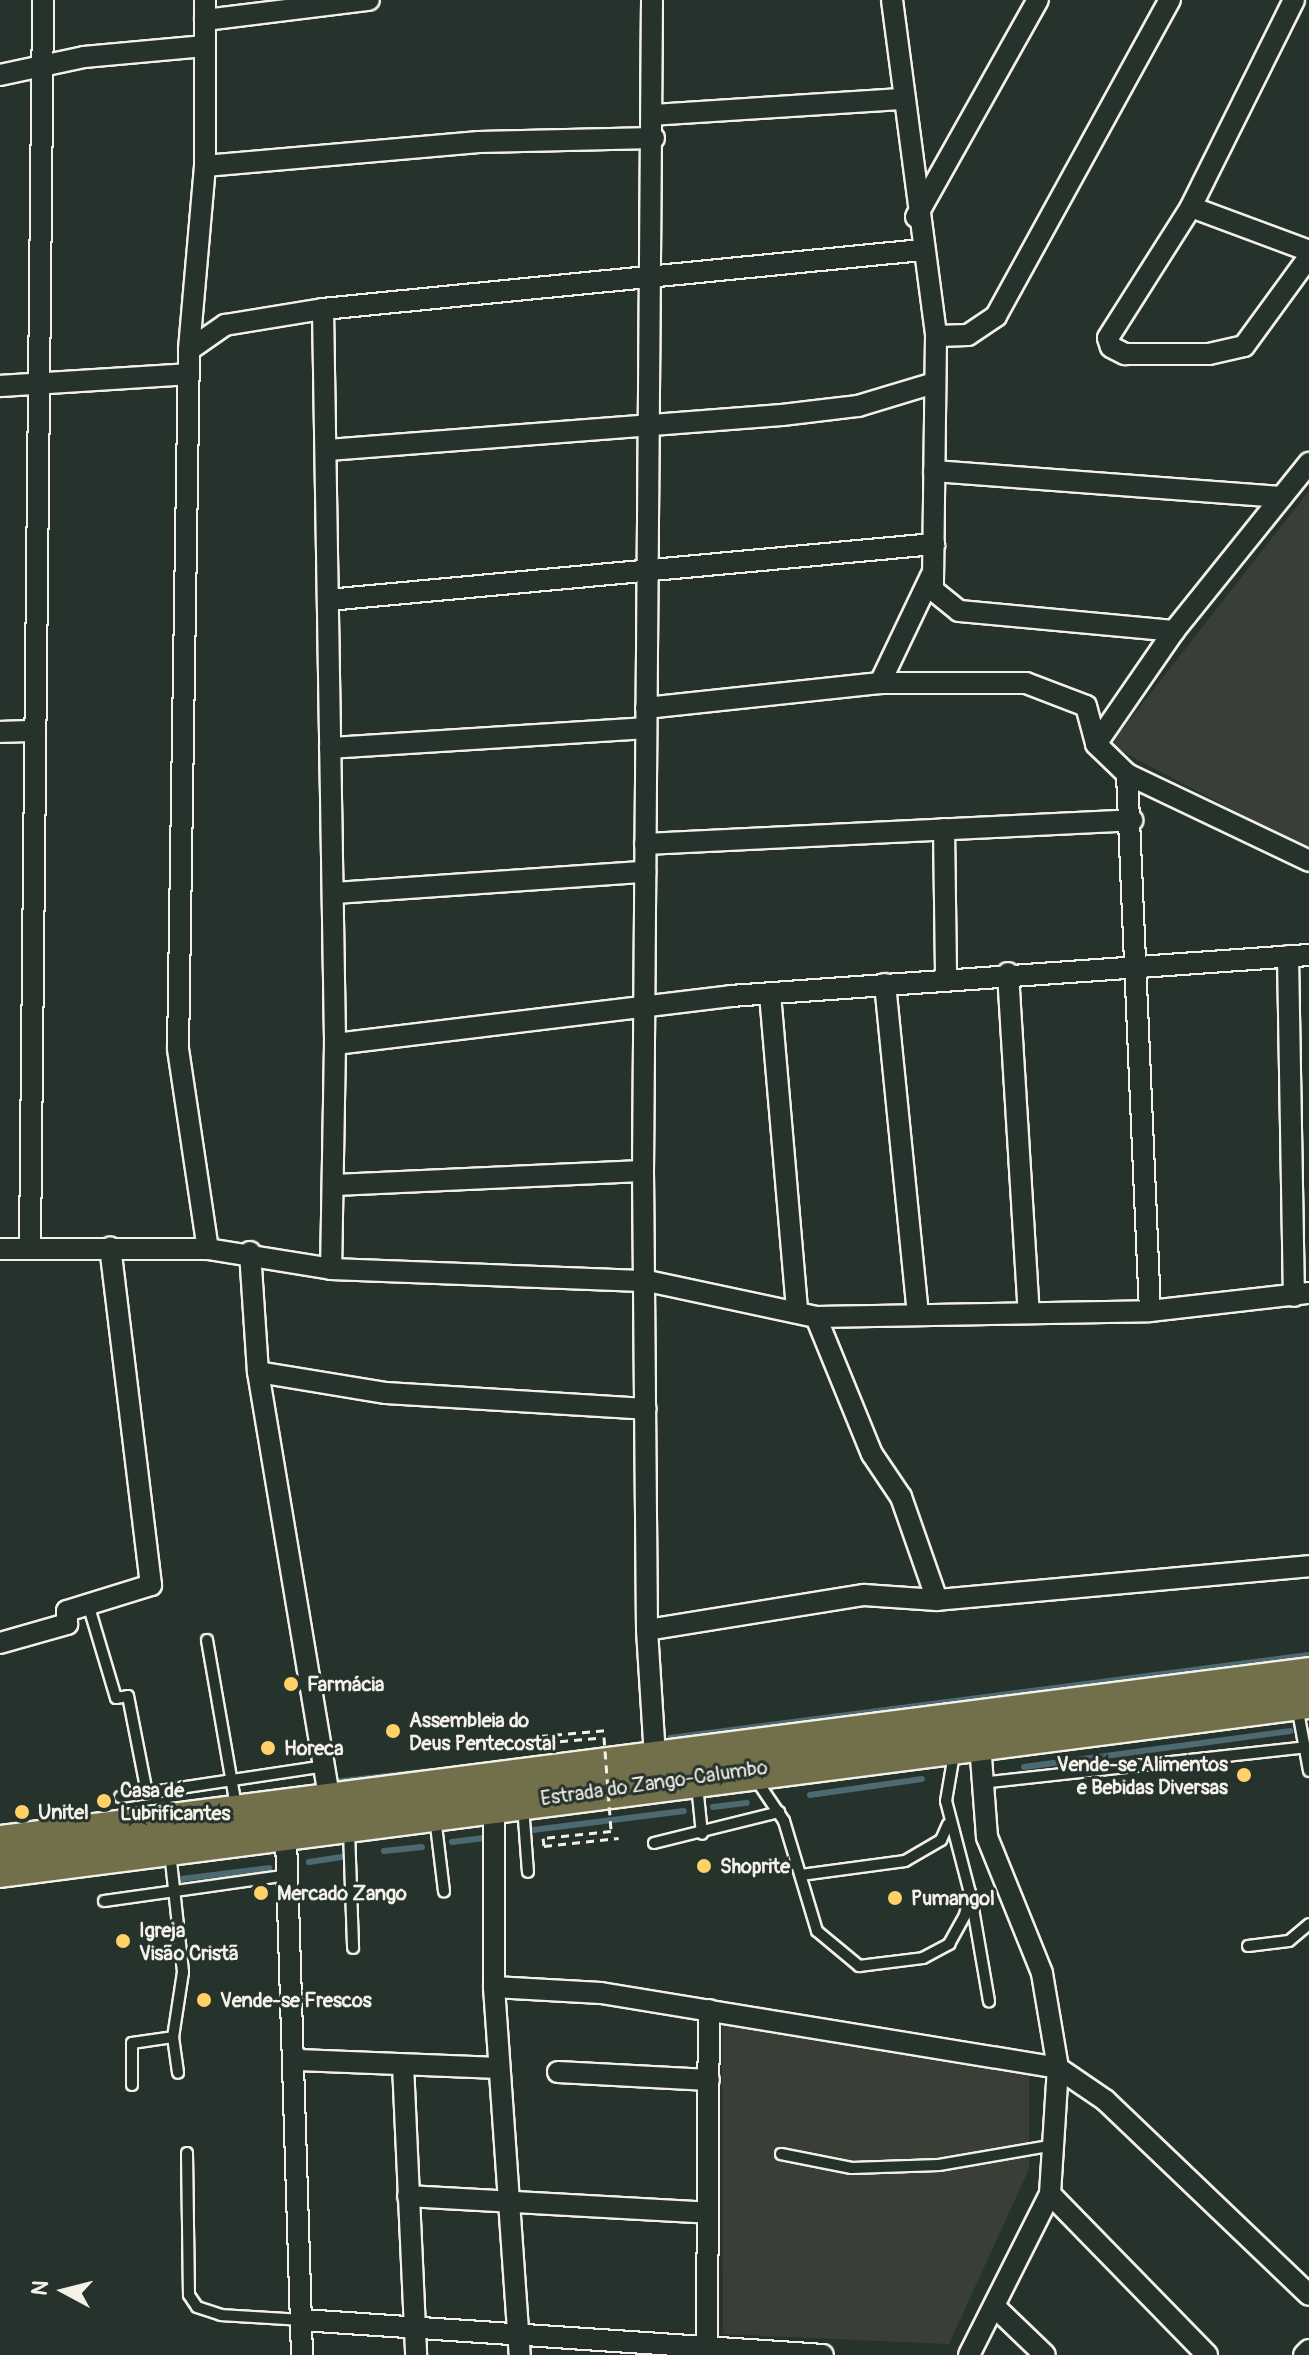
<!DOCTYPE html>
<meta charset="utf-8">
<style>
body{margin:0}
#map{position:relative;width:1309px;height:2355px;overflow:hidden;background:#26332d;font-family:Pangolin,sans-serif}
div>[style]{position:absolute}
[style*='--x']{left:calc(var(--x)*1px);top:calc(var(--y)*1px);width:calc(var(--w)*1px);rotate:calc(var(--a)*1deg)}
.built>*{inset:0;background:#393f37}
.stream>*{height:6px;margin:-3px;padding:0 3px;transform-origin:3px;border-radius:3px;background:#4d6a73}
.path>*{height:3px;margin-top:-1.5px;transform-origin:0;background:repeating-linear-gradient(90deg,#f4f1e8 0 8px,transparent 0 14px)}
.roads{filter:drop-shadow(2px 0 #f4f1e8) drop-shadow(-2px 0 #f4f1e8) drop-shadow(0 2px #f4f1e8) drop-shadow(0 -2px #f4f1e8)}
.lane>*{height:10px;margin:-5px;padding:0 5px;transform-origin:5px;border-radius:5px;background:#26332d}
.street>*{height:20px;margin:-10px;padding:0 10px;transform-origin:10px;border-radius:10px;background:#26332d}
.primary>*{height:32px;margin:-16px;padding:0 16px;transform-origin:16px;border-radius:16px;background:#71704a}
.path-bridge>*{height:3px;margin-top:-1.5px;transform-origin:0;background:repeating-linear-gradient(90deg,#f4f1e8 0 8px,transparent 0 14px)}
.dots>*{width:22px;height:22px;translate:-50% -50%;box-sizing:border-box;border:4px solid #26332d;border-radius:50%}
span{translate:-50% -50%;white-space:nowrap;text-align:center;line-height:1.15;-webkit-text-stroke:6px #26332d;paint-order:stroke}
.poi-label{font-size:20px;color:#f4f1e8;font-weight:700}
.left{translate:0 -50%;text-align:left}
.right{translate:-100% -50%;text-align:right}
.street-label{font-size:20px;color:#f4f1e8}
.north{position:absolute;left:24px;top:2251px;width:80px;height:80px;-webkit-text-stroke:6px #26332d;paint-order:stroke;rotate:277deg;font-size:22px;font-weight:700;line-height:32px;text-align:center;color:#f4f1e8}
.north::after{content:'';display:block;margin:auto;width:28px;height:36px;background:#f4f1e8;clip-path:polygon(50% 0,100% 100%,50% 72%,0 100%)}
</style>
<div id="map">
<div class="built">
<i style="clip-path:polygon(1309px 491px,1309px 850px,1110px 745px)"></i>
<i style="clip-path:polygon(722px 2021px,1029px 2072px,1029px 2169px,949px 2344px,723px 2334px)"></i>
</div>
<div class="stream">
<i style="--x:670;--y:1738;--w:644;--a:-7.4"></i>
<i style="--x:1024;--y:1767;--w:269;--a:-7.7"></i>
<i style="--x:333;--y:1782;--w:99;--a:-6.4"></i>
<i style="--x:810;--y:1795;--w:113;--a:-8.1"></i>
<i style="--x:713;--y:1807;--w:34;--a:-7"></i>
<i style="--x:533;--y:1830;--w:152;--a:-7.2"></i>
<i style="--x:452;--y:1842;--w:32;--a:-7"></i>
<i style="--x:384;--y:1851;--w:38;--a:-6"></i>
<i style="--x:309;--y:1862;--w:40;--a:-8.5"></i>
<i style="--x:181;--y:1879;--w:89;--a:-7.1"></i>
</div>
<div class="path">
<i style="--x:596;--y:1738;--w:56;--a:174.9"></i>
<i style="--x:540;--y:1743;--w:7;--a:-90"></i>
<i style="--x:540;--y:1736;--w:68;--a:-5"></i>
<i style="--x:611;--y:1831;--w:68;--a:174.1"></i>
<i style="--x:543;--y:1838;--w:8;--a:83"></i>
<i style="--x:544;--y:1846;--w:75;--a:-6.1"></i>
</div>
<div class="roads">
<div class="lane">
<i style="--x:88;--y:1604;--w:98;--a:73.4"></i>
<i style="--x:116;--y:1698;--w:12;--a:-9"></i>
<i style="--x:128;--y:1696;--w:99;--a:78.9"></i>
<i style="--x:207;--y:1640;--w:169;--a:80.1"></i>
<i style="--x:1297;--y:1706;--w:66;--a:79.5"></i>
<i style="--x:755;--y:1778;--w:52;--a:56"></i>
<i style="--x:784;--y:1821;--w:115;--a:73.3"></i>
<i style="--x:817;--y:1931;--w:55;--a:39.8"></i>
<i style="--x:859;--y:1966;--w:64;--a:-7.1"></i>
<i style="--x:923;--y:1958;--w:30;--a:-28"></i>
<i style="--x:949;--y:1944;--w:33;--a:-61"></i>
<i style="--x:965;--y:1915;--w:23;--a:-77"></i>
<i style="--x:970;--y:1893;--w:95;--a:-104.6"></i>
<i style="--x:946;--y:1801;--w:48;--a:-80.3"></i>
<i style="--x:981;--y:1783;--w:326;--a:-6.3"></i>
<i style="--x:697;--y:1785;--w:49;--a:84.2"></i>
<i style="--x:120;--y:1797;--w:201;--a:-8.6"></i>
<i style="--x:523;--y:1806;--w:66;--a:85.7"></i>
<i style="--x:435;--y:1817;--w:75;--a:83.1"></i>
<i style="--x:349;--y:1831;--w:117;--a:88"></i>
<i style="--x:654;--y:1843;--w:129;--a:-13.9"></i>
<i style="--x:170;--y:1852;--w:121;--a:83.8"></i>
<i style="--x:183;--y:1972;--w:66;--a:98.7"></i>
<i style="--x:173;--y:2037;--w:36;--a:82"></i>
<i style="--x:801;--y:1875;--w:105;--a:-7.7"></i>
<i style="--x:905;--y:1861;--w:42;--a:-30.3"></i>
<i style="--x:941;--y:1840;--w:17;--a:-66"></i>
<i style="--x:971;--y:1897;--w:106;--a:80.2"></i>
<i style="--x:104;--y:1901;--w:186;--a:-8"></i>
<i style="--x:1248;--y:1946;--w:41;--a:-7"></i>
<i style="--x:1289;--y:1941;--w:26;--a:-40"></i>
<i style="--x:132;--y:2085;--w:42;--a:-90"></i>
<i style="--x:132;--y:2043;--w:41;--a:-8.3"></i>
<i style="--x:187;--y:2153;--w:142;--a:89.2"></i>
<i style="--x:189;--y:2295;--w:14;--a:56"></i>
<i style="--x:197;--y:2307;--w:25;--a:18"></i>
<i style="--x:221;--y:2315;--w:81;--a:3.5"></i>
<i style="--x:781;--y:2154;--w:72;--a:11.2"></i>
<i style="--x:852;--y:2168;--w:87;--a:-2"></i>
<i style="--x:939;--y:2165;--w:118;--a:-9.8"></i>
</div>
<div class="street">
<i style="--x:205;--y:0;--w:166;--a:90"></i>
<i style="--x:205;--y:166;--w:185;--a:95"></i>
<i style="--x:189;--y:350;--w:699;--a:90.9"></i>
<i style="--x:178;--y:1049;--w:202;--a:81.5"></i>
<i style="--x:652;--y:0;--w:1171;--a:90.44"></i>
<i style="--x:643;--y:1171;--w:459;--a:89.5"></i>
<i style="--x:647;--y:1630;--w:126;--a:86.4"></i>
<i style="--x:892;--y:0;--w:339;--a:82.5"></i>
<i style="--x:936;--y:336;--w:254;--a:90.7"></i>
<i style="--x:933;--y:590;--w:33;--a:39"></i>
<i style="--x:959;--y:611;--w:216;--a:5.3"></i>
<i style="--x:1294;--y:0;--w:231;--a:116.5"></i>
<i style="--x:1191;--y:207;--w:155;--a:122.4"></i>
<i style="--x:1108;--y:338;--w:9;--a:72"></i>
<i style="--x:1111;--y:347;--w:16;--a:27"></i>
<i style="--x:1125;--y:354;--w:84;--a:0"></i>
<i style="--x:1209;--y:354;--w:36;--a:-13"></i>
<i style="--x:1244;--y:346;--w:110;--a:-53.9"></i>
<i style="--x:205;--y:20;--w:165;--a:-7"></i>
<i style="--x:0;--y:75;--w:86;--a:-12.1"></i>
<i style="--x:84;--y:57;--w:121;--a:-5.2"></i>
<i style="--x:652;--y:115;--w:251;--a:-3.7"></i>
<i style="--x:205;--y:166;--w:275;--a:-5"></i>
<i style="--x:479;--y:142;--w:175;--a:-1.3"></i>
<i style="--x:1191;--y:207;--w:126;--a:20.4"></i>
<i style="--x:916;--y:217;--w:249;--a:-60.7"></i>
<i style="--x:323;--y:309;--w:735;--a:89.06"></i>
<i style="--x:335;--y:1044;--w:225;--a:91"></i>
<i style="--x:936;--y:336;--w:32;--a:-2"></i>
<i style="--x:968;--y:335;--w:34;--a:-34"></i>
<i style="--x:996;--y:316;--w:361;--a:-61.2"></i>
<i style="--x:189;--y:350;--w:44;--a:-34.8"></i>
<i style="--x:225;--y:325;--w:99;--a:-9.3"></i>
<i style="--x:323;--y:309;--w:601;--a:-5.63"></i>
<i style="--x:0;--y:386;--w:189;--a:-3.6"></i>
<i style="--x:328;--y:450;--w:455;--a:-4.4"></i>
<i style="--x:782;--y:415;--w:77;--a:-6.8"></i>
<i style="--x:858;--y:406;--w:79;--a:-16.8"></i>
<i style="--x:934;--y:471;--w:348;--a:4.3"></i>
<i style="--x:328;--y:600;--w:609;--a:-5.28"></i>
<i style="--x:880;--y:683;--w:119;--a:-64.5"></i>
<i style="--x:646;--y:708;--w:235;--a:-6.1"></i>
<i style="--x:880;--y:683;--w:146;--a:0"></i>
<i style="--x:1026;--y:683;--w:64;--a:21"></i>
<i style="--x:1086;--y:706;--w:39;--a:75"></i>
<i style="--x:1096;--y:744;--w:43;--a:44.1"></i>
<i style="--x:1127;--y:774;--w:202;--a:25.5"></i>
<i style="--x:0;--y:732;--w:35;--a:-2"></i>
<i style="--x:1096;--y:744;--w:137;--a:-55.4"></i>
<i style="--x:1174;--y:631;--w:216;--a:-51.2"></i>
<i style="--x:330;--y:748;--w:316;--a:-3.6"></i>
<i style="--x:1127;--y:774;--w:537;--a:87.55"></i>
<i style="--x:944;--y:829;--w:150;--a:89.2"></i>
<i style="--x:645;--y:844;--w:488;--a:-2.8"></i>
<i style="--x:334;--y:893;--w:312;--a:-3.9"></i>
<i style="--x:1288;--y:956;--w:340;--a:89"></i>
<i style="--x:1008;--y:973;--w:340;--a:86.5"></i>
<i style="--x:885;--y:984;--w:331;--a:84.3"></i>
<i style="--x:770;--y:994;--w:317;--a:85.1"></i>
<i style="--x:335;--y:1044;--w:399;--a:-6.9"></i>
<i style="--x:731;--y:996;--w:579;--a:-4.06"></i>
<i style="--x:334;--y:1185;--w:309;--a:-2.6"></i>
<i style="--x:30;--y:1246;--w:1246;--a:-89.4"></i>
<i style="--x:0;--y:1249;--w:208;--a:0"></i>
<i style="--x:208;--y:1249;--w:125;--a:9.2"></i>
<i style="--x:331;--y:1269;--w:317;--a:2.2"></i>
<i style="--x:648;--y:1281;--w:172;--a:12.1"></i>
<i style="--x:816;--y:1317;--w:334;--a:-1"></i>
<i style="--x:1150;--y:1311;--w:160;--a:-6.5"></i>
<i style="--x:250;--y:1252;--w:120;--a:86.2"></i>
<i style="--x:258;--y:1372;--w:431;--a:80.5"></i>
<i style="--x:816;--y:1317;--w:148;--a:67.8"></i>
<i style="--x:872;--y:1454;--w:52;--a:56"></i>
<i style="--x:901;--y:1497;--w:109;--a:70.7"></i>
<i style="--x:258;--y:1372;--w:130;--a:9.3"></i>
<i style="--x:386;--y:1393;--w:260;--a:3.5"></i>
<i style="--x:647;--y:1630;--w:220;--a:-9.2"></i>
<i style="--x:864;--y:1595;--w:73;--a:3.9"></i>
<i style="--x:937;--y:1600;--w:374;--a:-5.2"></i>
<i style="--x:0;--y:1643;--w:70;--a:-15.8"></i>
<i style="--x:67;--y:1624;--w:13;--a:-90"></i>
<i style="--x:67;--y:1611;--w:88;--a:-17.2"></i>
<i style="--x:151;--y:1585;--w:340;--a:-96.9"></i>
<i style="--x:494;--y:1805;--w:182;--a:90"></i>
<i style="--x:494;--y:1987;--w:369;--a:86"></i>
<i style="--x:286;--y:1838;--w:517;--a:88.23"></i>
<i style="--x:494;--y:1987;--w:107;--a:3.2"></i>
<i style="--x:601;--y:1993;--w:463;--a:9.3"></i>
<i style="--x:1058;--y:2068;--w:57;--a:34.2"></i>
<i style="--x:1105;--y:2100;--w:282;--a:43.7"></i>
<i style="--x:298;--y:2060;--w:201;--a:2.3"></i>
<i style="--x:403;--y:2065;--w:290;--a:87.4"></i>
<i style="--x:558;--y:2072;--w:151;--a:3"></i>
<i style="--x:1050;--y:2194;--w:225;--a:45.7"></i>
<i style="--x:408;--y:2196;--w:300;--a:3.2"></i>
<i style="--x:997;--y:2309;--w:66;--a:43.8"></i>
<i style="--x:302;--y:2320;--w:522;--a:3.84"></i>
<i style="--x:707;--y:2355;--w:345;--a:-89.7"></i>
<i style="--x:969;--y:2355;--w:180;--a:-63.3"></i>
<i style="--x:1050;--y:2194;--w:126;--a:-86.4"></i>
<i style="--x:1058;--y:2068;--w:96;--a:-99.6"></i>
<i style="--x:1042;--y:1973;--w:147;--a:-112"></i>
<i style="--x:987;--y:1837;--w:93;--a:-94.3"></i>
<i style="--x:1304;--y:2355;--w:7;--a:-45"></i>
</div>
<div class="primary">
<i style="--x:0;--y:1842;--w:1320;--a:-7.31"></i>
<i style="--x:0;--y:1871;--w:1320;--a:-7.36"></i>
</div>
</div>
<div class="path-bridge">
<i style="--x:604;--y:1737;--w:94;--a:85.7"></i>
</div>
<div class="dots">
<i style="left:291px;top:1684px;background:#ffd166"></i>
<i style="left:393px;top:1731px;background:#ffd166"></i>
<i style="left:268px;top:1748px;background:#ffd166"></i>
<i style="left:1244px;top:1775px;background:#ffd166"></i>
<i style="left:104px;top:1801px;background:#ffd166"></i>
<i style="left:22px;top:1812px;background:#ffd166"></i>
<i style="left:704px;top:1866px;background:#ffd166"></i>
<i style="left:261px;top:1893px;background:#ffd166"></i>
<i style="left:895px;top:1898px;background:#ffd166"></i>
<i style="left:123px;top:1941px;background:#ffd166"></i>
<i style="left:204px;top:2000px;background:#ffd166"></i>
</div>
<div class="poi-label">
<span class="left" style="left:307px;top:1684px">Farmácia</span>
<span class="left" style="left:409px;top:1732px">Assembleia do<br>Deus Pentecostal</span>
<span class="left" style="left:284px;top:1748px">Horeca</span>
<span class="right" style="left:1228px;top:1776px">Vende-se Alimentos<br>e Bebidas Diversas</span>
<span class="left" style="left:120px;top:1802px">Casa de<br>Lubrificantes</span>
<span class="left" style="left:38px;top:1812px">Unitel</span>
<span class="left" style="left:720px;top:1866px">Shoprite</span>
<span class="left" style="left:277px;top:1893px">Mercado Zango</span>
<span class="left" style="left:911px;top:1898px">Pumangol</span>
<span class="left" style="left:139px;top:1942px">Igreja<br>Visão Cristã</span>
<span class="left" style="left:220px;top:2000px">Vende-se Frescos</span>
</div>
<div class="street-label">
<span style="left:654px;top:1783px;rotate:-8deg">Estrada do Zango-Calumbo</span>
</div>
<div class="north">N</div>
</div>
